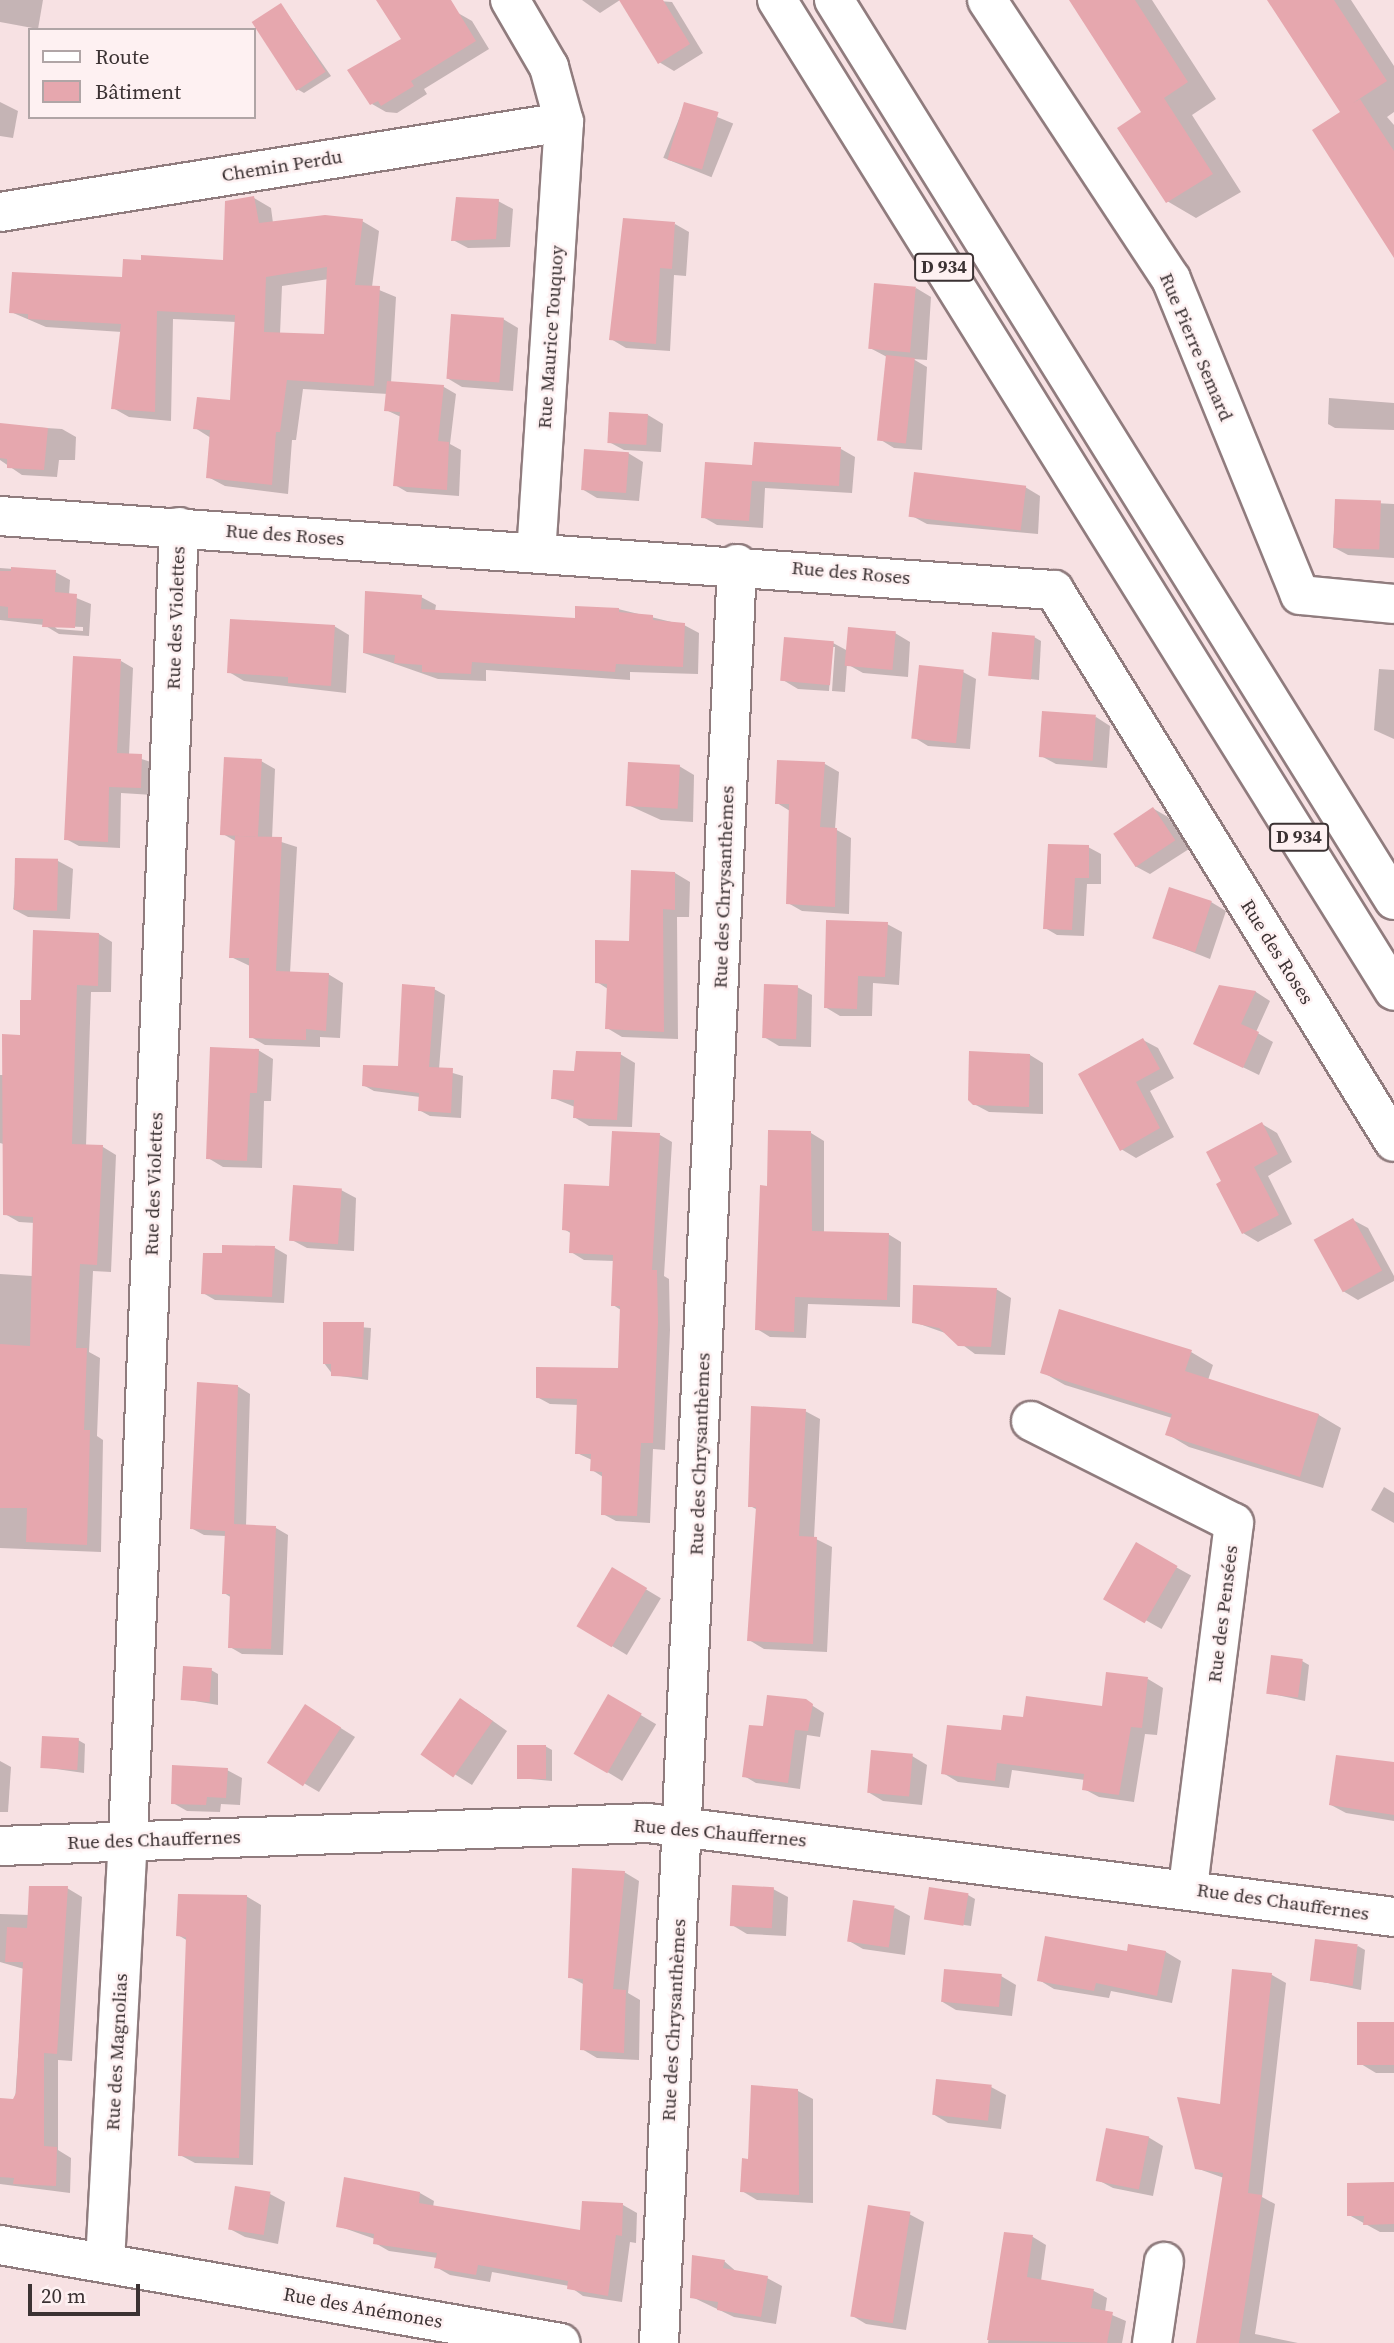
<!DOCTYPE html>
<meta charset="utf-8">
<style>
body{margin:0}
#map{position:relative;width:1394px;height:2343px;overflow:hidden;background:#f7e1e3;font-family:"Source Serif 4",serif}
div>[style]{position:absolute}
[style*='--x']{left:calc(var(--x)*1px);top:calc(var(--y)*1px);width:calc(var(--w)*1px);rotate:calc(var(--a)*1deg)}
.shadow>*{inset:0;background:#0003;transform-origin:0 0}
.building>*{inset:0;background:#e6a7ae;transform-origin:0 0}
.roads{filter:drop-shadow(2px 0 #907c7e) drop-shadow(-2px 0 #907c7e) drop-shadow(0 2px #907c7e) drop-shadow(0 -2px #907c7e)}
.street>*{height:38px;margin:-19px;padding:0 19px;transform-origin:19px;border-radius:19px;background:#fff}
.highway>*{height:38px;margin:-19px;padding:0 19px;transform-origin:19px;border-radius:19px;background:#fff}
span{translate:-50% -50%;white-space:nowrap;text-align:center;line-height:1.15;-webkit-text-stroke:5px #fef1f2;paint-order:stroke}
.shield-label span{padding:2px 5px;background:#fef1f2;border:2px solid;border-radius:5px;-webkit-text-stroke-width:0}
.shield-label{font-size:18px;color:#3b3233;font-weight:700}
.street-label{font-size:19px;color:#3b3233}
.legend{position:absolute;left:28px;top:28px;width:228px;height:91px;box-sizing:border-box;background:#fef1f2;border:2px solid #b0a5a6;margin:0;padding:9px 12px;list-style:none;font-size:21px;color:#3b3233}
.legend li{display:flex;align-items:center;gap:14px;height:35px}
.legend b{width:35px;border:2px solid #b0a5a6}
.scale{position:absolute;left:28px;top:2284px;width:112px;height:32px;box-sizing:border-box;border:4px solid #3b3233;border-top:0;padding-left:9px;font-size:21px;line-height:24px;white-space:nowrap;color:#3b3233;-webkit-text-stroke:5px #fef1f2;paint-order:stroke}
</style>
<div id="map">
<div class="shadow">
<i style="clip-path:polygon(0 0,43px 0,38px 29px,0 22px)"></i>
<i style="clip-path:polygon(378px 0,427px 0,458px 13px,472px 21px,489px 49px,424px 89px,427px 94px,397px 113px,386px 112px,372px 104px,403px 39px)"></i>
<i style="clip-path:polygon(582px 0,620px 0,600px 13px)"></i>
<i style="clip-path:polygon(646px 0,672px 2px,703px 53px,674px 71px,659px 62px)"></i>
<i style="clip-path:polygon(1071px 0,1152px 0,1216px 99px,1192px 115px,1241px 192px,1196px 218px,1167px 201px,1143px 113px)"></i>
<i style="clip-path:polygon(1269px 0,1351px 0,1394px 66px,1394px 112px,1387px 117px,1394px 125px,1394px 254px,1342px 113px)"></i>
<i style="clip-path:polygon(284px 9px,331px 76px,304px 93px,297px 89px)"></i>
<i style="clip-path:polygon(0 102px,18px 111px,13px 138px,0 136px)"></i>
<i style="left:685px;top:104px;width:52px;height:58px;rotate:22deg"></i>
<i style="clip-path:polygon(evenodd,254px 198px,271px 208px,273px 223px,362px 221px,379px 231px,372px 287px,396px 297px,391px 383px,444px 387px,456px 394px,450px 444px,461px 450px,459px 496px,407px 492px,395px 485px,401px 417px,386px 410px,388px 394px,303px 389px,296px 440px,292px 440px,288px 494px,225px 486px,208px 477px,211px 438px,195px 428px,232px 402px,236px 322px,173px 319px,171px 421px,129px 417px,113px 408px,122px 332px,46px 327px,11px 312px,124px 279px,224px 261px,254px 198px,329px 279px,326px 336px,280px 334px,282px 286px,329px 279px)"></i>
<i style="clip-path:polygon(498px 201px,513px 209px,510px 247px,468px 248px,453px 240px)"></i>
<i style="clip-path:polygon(675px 224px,689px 232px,686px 276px,674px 275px,670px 351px,626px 348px,611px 339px)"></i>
<i style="clip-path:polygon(916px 288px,931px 297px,927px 360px,913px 359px,927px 367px,922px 450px,894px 448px,881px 440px,887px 357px,870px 348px)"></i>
<i style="clip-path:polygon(503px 319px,518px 328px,513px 391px,462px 387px,447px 378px)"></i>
<i style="clip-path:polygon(1329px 398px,1394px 403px,1394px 430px,1335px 428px,1328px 424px)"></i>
<i style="clip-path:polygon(648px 415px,663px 424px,661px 452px,624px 450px,609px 442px)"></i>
<i style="clip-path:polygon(0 425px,62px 429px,76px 437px,75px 460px,59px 460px,57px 477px,22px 475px,0 460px)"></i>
<i style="clip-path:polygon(841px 449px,855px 457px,852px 493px,765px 488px,763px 528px,717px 525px,703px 517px,754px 467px)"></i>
<i style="clip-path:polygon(628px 453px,643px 462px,639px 501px,597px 498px,582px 489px)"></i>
<i style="clip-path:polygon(1025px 487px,1040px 496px,1038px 534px,927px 524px,912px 516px)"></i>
<i style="clip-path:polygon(1336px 501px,1394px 504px,1394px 558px,1348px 555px,1333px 547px)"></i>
<i style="clip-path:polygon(evenodd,0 568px,55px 572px,70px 580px,69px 595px,91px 604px,89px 636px,59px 634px,44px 625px,0 620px,0 568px,54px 626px,83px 627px,83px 631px,57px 629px,54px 626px)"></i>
<i style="clip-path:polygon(421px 597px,436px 605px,435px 611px,577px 620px,618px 609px,684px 625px,699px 633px,698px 674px,630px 672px,630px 680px,486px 670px,486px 681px,438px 679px,364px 653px)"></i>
<i style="clip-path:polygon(334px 626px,349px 635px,346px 693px,244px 681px,229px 672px)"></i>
<i style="clip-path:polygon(895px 633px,910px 642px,908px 677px,863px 673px,847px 664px,845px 692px,832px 691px,835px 647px,832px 647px,829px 691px,798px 689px,783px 680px,833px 643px,848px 651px)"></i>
<i style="clip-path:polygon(1034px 637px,1041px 641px,1039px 680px,991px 675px)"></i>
<i style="clip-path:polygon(121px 661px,133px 668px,129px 755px,154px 763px,153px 795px,121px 793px,120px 848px,79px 846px,66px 839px)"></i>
<i style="clip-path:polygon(1379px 669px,1394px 670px,1394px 739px,1374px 730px)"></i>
<i style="clip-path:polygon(963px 672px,976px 679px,970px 749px,928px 746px,915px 738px)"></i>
<i style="clip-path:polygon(1096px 717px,1110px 726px,1107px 768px,1056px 764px,1041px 756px)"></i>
<i style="clip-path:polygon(261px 761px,275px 769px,272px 839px,297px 847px,290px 973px,328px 974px,343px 983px,340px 1038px,320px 1037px,320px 1047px,265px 1045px,251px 1037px,250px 966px,231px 957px,237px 842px,223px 834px)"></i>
<i style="clip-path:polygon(778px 762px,825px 764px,839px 772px,835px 829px,851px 838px,849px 914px,802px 911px,788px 903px,790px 811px,777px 803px)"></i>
<i style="clip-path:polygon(679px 766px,694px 775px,693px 822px,661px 820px,628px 805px)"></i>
<i style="clip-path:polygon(1154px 809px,1168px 817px,1189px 849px,1150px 874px,1135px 866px)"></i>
<i style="clip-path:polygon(1088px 847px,1101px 854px,1101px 884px,1087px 884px,1084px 936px,1057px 935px,1045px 928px)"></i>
<i style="clip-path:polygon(17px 860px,58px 861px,73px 869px,70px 919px,28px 917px,13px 909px)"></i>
<i style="clip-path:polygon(675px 873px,690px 882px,689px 917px,677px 917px,678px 1039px,622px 1037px,607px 1028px,608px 989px,597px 982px,631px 943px)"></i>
<i style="clip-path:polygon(1211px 902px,1226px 911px,1210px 959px,1154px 937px)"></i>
<i style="clip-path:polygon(887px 924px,902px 932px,899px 985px,873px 983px,872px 1016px,840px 1016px,825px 1007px)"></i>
<i style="clip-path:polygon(99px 934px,112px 942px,111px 992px,91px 992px,86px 1146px,103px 1147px,116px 1155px,111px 1272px,93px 1271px,89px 1352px,100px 1358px,97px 1436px,103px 1440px,101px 1552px,0 1548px,0 1274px,32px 1276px,35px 1223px,19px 1222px,5px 1214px,7px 1145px,0 1143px,0 1075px,4px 1075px,22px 1036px,33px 1002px)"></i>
<i style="clip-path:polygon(1221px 986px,1256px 992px,1270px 1001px,1256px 1032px,1273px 1042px,1259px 1075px,1195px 1044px)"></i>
<i style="clip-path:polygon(797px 987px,812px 995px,811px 1047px,779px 1046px,764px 1037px)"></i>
<i style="clip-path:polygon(434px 989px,445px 995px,439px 1069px,463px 1076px,461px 1118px,430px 1116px,419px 1110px,420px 1097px,374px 1091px,363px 1085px,400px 1068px)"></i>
<i style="clip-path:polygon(1143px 1040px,1158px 1048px,1174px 1078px,1150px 1091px,1174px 1137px,1136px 1158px,1121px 1149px)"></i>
<i style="clip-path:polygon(258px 1050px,273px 1059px,271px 1101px,264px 1101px,262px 1168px,223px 1167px,208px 1158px)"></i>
<i style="clip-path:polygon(620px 1054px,635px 1063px,632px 1127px,589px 1126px,574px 1117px,575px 1107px,553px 1098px)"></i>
<i style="clip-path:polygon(1030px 1055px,1043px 1063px,1043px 1114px,989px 1112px,974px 1104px)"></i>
<i style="clip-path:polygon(1262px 1124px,1277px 1133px,1292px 1162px,1268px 1176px,1292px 1224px,1258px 1242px,1243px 1233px,1223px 1181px)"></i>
<i style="clip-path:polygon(613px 1133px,660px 1135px,672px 1142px,664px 1276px,669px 1279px,670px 1330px,665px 1450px,653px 1449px,650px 1523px,616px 1521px,603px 1514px,603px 1477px,592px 1470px,592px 1460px,577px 1453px,579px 1405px,550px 1404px,537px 1397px,620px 1370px,621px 1310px,613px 1305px,614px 1261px,584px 1260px,571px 1252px,572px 1234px,564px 1229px,611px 1188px)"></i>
<i style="clip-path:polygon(811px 1133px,824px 1141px,824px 1233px,888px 1234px,901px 1242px,900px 1307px,808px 1304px,806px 1338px,770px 1337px,757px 1329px,769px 1187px)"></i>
<i style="clip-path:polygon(341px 1190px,356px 1198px,354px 1251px,307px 1248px,292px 1240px)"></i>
<i style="clip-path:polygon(1353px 1220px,1368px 1228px,1394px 1276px,1394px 1281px,1358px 1300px,1343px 1291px)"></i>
<i style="clip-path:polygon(275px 1248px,287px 1255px,284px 1303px,215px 1300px,203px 1293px,224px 1255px)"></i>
<i style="clip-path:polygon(996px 1289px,1011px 1298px,1005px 1355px,975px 1354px,948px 1334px,914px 1322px)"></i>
<i style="clip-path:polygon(324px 1324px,371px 1328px,368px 1380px,333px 1375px,324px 1363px)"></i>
<i style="clip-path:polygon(1191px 1352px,1213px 1365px,1208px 1380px,1319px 1415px,1341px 1428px,1323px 1488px,1189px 1447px,1167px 1434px,1172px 1418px,1065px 1385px,1042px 1372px)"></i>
<i style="clip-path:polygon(237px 1386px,250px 1394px,246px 1526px,276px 1528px,288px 1535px,283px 1655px,242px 1654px,230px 1647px,232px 1598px,224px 1593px,226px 1536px,204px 1535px,191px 1528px)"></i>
<i style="clip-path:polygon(805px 1411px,820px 1419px,814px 1538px,832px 1547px,827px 1652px,764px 1649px,749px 1640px,758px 1510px,750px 1506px)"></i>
<i style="clip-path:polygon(1384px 1487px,1394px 1493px,1394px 1523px,1371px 1510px)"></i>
<i style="left:1136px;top:1545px;width:63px;height:61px;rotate:29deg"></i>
<i style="left:612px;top:1569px;width:57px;height:66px;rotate:31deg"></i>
<i style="clip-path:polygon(1302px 1661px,1309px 1665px,1305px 1701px,1268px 1693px)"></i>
<i style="clip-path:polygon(211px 1670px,218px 1674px,218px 1705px,183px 1699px)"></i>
<i style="clip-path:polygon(1148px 1679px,1163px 1688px,1157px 1735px,1145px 1734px,1134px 1802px,1099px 1797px,1084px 1789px,1085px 1780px,1012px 1770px,1009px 1788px,958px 1782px,943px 1773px,1024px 1719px,1103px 1708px)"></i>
<i style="left:609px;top:1696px;width:55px;height:66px;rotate:31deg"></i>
<i style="clip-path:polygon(805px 1701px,824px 1713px,820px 1737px,807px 1735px,800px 1789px,756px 1783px,744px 1776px,765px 1728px)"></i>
<i style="clip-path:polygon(476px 1709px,507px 1731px,472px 1785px,424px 1755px)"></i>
<i style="clip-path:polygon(320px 1715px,355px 1737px,319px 1792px,271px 1764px)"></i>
<i style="clip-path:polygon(78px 1740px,85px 1744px,84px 1773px,42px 1767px)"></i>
<i style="clip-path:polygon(545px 1746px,552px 1750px,552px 1781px,519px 1778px)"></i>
<i style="clip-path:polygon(912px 1756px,927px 1765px,922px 1805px,883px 1801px,868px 1792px)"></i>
<i style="clip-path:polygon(0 1761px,11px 1767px,8px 1812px,0 1812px)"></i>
<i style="clip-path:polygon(1394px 1764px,1394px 1821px,1346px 1813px,1331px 1805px)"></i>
<i style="clip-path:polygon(227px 1770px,242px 1778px,240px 1805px,221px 1804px,220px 1812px,187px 1811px,173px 1803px)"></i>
<i style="clip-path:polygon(624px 1872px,639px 1881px,628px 1993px,640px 2000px,639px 2060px,597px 2058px,582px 2049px,585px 1985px,570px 1977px)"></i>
<i style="clip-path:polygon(67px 1888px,82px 1897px,72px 2061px,58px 2060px,58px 2150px,71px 2158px,70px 2193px,0 2184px,0 2100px,15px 2101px,24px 1969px,0 1962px,0 1914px,30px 1915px)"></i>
<i style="clip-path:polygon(773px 1889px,788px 1897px,786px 1936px,747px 1934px,732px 1925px)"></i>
<i style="clip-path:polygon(968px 1895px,975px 1899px,971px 1926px,927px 1919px)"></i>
<i style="clip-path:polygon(246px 1896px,261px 1905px,253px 2165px,195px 2163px,180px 2155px,188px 1941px,178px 1935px)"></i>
<i style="clip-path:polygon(895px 1908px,910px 1916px,905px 1955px,863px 1949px,849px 1941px)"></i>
<i style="clip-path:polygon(1358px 1946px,1365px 1950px,1361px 1990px,1313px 1980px)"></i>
<i style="clip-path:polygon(1166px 1952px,1181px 1961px,1172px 2003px,1111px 1991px,1109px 1998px,1054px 1989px,1039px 1980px,1128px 1953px)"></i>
<i style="clip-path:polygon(1233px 1971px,1272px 1975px,1286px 1983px,1262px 2197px,1275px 2204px,1255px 2334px,1298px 2343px,1197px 2343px,1224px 2178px,1196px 2168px,1222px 2106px)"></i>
<i style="clip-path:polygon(1001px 1976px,1016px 1985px,1012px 2016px,956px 2010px,941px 2001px)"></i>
<i style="clip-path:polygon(1394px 2023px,1394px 2073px,1376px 2073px,1361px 2064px)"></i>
<i style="clip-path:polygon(991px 2087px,1006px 2095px,1001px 2129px,948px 2123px,933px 2114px)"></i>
<i style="clip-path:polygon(798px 2091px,813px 2099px,813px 2203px,757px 2200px,742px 2191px,750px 2160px)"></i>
<i style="clip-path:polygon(1148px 2137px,1163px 2146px,1153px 2196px,1113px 2188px,1098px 2180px)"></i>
<i style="clip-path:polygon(1394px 2183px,1394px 2232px,1380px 2232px,1349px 2215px)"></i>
<i style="clip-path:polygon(420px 2193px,434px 2201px,433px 2207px,581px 2232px,623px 2205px,637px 2213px,636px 2243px,630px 2242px,622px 2302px,583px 2296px,569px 2286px,492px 2272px,490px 2282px,450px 2275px,436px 2267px,438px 2258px,389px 2251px,375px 2243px,375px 2239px,338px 2226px)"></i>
<i style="clip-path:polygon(270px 2194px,285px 2202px,278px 2244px,245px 2237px,230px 2229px)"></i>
<i style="clip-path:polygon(909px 2214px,924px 2222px,906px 2330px,866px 2324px,851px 2315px)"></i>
<i style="clip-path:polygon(1006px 2234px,1033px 2237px,1046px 2245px,1041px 2281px,1094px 2291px,1107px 2298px,1105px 2312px,1126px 2321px,1122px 2343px,988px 2343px)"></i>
<i style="clip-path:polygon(724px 2261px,738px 2273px,767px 2278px,782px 2286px,776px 2324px,734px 2317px,692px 2297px)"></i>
</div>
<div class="building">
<i style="clip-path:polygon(376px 0,451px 0,476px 41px,411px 81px,414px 86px,381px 106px,378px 101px,370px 105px,347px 70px,401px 39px)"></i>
<i style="clip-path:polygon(619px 0,663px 0,690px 44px,658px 64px)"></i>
<i style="clip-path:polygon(1069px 0,1135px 0,1188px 82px,1164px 98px,1213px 174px,1166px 203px,1117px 128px,1141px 112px)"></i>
<i style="clip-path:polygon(1267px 0,1334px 0,1387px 81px,1353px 103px,1360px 99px,1394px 151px,1394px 258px,1312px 130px,1340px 112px)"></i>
<i style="left:281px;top:3px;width:82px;height:35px;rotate:57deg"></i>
<i style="left:684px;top:102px;width:36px;height:60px;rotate:16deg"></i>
<i style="clip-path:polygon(evenodd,254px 196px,259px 223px,325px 215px,363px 219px,355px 285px,380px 286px,374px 386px,287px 380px,280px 432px,276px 432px,272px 485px,206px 478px,210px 430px,193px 429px,197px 397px,230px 400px,235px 315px,157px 311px,155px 412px,111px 409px,121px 324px,28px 319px,28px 314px,9px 313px,12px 272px,122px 277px,123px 259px,141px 260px,141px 255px,223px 260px,225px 201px,254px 196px,327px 267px,324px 334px,264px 332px,266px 277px,327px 267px)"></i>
<i style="clip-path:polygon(456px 197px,499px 199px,496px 239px,451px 241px)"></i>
<i style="clip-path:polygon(623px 218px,675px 222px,672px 269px,660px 268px,656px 344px,609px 340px)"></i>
<i style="left:874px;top:283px;width:42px;height:66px;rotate:5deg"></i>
<i style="left:451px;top:314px;width:53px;height:65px;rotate:4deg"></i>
<i style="left:886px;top:355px;width:29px;height:86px;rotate:6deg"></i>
<i style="clip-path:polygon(387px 381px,444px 385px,438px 441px,449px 442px,447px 490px,393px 486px,400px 412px,384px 411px)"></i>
<i style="left:609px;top:412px;width:39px;height:31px;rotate:3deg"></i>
<i style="clip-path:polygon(0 423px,48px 428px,44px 470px,7px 468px,7px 459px,0 458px)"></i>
<i style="clip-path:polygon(754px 442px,841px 447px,839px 486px,752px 481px,749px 521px,701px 518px,705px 462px,752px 465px)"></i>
<i style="left:584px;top:449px;width:45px;height:41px;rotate:4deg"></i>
<i style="left:914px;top:472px;width:113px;height:45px;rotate:7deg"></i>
<i style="left:1335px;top:499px;width:46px;height:49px;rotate:2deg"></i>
<i style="clip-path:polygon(11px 567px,56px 570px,55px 592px,77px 594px,75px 628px,42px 627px,43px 619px,8px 618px,8px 607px,0 606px,0 571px,11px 571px)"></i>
<i style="clip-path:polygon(365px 591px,422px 595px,421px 609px,575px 618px,575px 606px,619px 608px,619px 612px,653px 615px,653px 620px,685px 623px,683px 667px,616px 664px,615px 672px,472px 662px,471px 674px,422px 672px,422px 665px,394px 663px,395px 655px,363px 653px)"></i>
<i style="clip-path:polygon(230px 619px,335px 625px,331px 686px,288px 683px,288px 677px,227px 673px)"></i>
<i style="left:848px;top:627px;width:48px;height:39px;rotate:5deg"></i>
<i style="left:992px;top:632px;width:43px;height:44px;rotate:5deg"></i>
<i style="left:784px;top:637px;width:50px;height:44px;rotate:5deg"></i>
<i style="clip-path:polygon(73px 656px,121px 659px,117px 753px,142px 754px,141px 788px,109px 787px,108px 842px,64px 840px)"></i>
<i style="left:919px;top:665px;width:45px;height:74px;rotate:6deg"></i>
<i style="left:1042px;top:711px;width:54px;height:46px;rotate:4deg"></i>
<i style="left:224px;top:757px;width:38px;height:78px;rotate:3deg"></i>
<i style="clip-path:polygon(777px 760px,825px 762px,820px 827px,837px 828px,835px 907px,786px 904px,789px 804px,775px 804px)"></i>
<i style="left:628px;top:762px;width:52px;height:44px;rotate:3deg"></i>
<i style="left:1153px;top:807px;width:40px;height:48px;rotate:56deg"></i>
<i style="clip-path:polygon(235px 836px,282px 837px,276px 971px,329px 973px,326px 1031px,306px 1029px,306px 1040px,249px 1038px,249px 958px,229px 958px)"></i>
<i style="clip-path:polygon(1048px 844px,1089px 845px,1089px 878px,1075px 878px,1072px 930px,1043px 929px)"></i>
<i style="left:15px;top:858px;width:43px;height:52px;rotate:1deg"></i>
<i style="clip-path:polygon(631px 870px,675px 872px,675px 910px,663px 909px,664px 1032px,605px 1029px,607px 984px,595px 983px,595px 940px,629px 941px)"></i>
<i style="left:1169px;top:887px;width:45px;height:54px;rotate:18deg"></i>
<i style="clip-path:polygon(826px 920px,888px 922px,885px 977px,858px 976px,857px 1009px,824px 1008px)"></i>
<i style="clip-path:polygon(33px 930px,99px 933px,98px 986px,77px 985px,72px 1144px,103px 1145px,97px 1265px,80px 1264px,76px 1348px,87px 1348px,84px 1430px,90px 1430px,87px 1545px,26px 1542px,27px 1508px,0 1508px,0 1344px,30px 1346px,33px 1217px,3px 1215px,2px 1034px,20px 1035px,20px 1000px,31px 1000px)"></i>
<i style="clip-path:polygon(402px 984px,435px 987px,429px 1067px,453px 1068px,451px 1113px,418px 1111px,419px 1093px,362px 1086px,363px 1065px,398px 1066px)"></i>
<i style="left:764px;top:984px;width:34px;height:54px;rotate:2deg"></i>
<i style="clip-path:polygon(1219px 985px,1256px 991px,1241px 1024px,1259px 1032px,1243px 1068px,1193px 1044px)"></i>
<i style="clip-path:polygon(1143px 1038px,1160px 1069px,1136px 1082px,1160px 1128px,1120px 1151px,1078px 1074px)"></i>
<i style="clip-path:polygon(210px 1047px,259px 1049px,257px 1093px,250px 1093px,247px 1161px,206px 1159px)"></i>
<i style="clip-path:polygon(576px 1051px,621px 1052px,617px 1120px,573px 1118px,574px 1100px,551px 1099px,553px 1070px,574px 1071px)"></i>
<i style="clip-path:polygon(969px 1051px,1030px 1054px,1029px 1107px,973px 1105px,968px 1100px)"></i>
<i style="clip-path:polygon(1262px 1122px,1278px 1154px,1254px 1167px,1279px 1215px,1242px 1234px,1216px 1184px,1221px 1181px,1206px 1152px)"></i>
<i style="clip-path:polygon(768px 1130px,811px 1131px,812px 1231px,889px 1233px,887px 1300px,795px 1297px,794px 1332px,755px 1330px,760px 1185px,767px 1186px)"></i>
<i style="clip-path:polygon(612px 1131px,660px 1133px,652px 1270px,657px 1270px,658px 1322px,653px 1443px,641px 1443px,637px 1516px,601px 1515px,602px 1472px,590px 1471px,591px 1454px,575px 1454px,577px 1399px,536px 1398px,536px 1367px,618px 1368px,620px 1306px,611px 1306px,613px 1255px,569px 1253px,570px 1231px,562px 1230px,564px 1184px,609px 1186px)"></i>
<i style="left:293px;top:1185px;width:49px;height:56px;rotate:4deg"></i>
<i style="left:1353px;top:1218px;width:60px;height:45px;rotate:61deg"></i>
<i style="clip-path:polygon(222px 1245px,275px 1246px,272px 1297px,201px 1294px,203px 1253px,222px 1253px)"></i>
<i style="clip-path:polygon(913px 1285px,997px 1288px,991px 1347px,958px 1346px,939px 1328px,912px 1323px)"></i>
<i style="clip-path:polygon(1059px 1309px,1192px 1350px,1185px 1371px,1319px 1414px,1300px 1477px,1165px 1435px,1172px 1414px,1040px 1373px)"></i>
<i style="clip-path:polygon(323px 1322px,364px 1322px,362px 1377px,331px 1376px,331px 1364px,323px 1364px)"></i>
<i style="clip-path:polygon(197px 1382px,238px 1385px,234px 1524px,276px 1526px,271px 1649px,228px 1648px,230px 1594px,222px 1594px,225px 1531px,190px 1529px)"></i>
<i style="clip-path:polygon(751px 1406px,806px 1409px,799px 1536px,817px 1537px,813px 1644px,747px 1641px,756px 1507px,748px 1507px)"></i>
<i style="left:1136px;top:1542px;width:48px;height:66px;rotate:30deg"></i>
<i style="left:612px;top:1567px;width:41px;height:69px;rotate:31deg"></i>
<i style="left:1271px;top:1655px;width:32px;height:39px;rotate:7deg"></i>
<i style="left:183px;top:1666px;width:29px;height:34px;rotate:4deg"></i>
<i style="clip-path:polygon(1106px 1672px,1148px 1677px,1142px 1728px,1131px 1727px,1119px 1795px,1082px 1790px,1084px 1774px,997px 1763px,995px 1781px,941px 1774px,947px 1725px,1001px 1730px,1003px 1715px,1023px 1717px,1026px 1696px,1102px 1706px)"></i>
<i style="left:608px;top:1694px;width:39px;height:69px;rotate:30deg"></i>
<i style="clip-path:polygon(767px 1695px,806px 1699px,813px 1704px,808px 1731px,795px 1730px,788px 1783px,742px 1777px,749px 1725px,763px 1726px)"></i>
<i style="left:460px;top:1698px;width:40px;height:69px;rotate:35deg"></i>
<i style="left:305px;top:1704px;width:43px;height:70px;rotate:33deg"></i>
<i style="left:42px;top:1736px;width:37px;height:32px;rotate:3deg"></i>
<i style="left:517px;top:1745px;width:29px;height:34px"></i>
<i style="left:871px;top:1750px;width:42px;height:43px;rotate:5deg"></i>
<i style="clip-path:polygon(1336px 1755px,1394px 1762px,1394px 1815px,1329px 1805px)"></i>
<i style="clip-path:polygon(172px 1765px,228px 1768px,226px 1798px,207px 1797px,206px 1805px,171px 1804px)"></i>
<i style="clip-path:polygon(572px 1868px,625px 1871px,613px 1989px,626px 1990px,624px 2053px,580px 2050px,583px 1979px,568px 1978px)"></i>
<i style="left:732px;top:1885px;width:42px;height:41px;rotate:3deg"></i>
<i style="clip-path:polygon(29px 1886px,68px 1886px,57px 2054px,44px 2053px,44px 2146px,57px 2147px,56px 2186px,13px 2184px,14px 2178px,0 2177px,0 2098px,13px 2099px,16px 2093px,23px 1962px,5px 1962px,7px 1927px,27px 1928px)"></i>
<i style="left:929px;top:1887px;width:40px;height:33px;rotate:9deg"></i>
<i style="clip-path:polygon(178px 1894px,247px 1895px,239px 2158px,178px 2156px,186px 1937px,176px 1936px)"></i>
<i style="left:853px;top:1900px;width:42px;height:42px;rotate:8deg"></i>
<i style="clip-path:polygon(1045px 1936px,1127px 1951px,1128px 1944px,1166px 1951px,1157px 1996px,1096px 1983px,1094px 1991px,1037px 1981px)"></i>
<i style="left:1315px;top:1939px;width:43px;height:42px;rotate:7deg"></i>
<i style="left:944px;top:1969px;width:58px;height:33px;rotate:5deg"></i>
<i style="clip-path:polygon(1232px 1969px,1272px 1973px,1248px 2193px,1262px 2195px,1239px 2343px,1196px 2343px,1223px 2173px,1195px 2169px,1177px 2097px,1220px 2104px)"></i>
<i style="left:1394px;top:2022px;width:43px;height:37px;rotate:90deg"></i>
<i style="left:936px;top:2079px;width:56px;height:36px;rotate:6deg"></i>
<i style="clip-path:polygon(751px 2085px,798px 2089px,799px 2195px,740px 2192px,742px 2158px,748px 2159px)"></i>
<i style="left:1106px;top:2128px;width:44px;height:54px;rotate:11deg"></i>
<i style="clip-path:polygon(344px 2177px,420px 2192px,419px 2203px,580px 2230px,582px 2201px,623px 2203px,622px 2236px,616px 2235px,608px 2296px,567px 2289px,568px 2281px,478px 2265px,476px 2275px,434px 2268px,437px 2253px,373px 2244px,374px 2234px,336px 2227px)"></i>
<i style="clip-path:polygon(1394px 2182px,1394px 2224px,1363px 2225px,1364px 2216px,1347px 2216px,1347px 2183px)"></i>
<i style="left:235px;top:2186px;width:36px;height:44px;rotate:9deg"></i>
<i style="left:868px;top:2205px;width:43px;height:113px;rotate:9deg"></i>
<i style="clip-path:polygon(1004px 2232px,1033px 2235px,1027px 2277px,1094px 2289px,1091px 2308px,1113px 2312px,1107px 2343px,987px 2340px)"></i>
<i style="clip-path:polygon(692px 2255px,725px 2260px,723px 2268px,768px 2276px,761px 2317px,717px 2310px,718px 2302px,690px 2298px)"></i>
</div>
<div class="roads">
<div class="street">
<i style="--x:510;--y:0;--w:78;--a:59.8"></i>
<i style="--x:549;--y:67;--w:57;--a:74.7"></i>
<i style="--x:564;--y:122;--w:431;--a:93.7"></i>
<i style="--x:987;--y:0;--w:334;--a:56.6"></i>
<i style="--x:1171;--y:279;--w:341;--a:67.8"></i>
<i style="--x:1300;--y:595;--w:94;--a:5.5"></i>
<i style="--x:0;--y:212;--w:571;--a:-9.07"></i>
<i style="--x:0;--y:516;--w:1057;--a:4.02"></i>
<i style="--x:1054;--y:590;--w:648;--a:58.37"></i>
<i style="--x:1031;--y:1421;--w:227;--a:26.7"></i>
<i style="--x:1234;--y:1523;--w:368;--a:97.2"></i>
<i style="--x:0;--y:1846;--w:648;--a:-2.03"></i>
<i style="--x:648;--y:1823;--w:752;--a:7.18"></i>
<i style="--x:0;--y:2245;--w:569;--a:9.91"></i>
<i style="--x:105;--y:2262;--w:422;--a:-86.9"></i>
<i style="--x:128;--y:1841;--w:1315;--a:-87.78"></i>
<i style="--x:659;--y:2343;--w:1781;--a:-87.49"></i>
<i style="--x:1152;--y:2343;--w:82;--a:-81.6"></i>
</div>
<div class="highway">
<i style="--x:777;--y:0;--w:1167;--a:58.09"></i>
<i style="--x:834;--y:0;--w:1060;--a:58.11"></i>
</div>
</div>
<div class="shield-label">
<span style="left:944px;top:267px">D 934</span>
<span style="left:1299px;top:837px">D 934</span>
</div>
<div class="street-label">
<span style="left:282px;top:166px;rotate:-9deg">Chemin Perdu</span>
<span style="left:551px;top:337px;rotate:-86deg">Rue Maurice Touquoy</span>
<span style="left:1196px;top:347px;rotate:67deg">Rue Pierre Semard</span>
<span style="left:285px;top:535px;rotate:4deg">Rue des Roses</span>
<span style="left:851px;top:573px;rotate:5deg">Rue des Roses</span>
<span style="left:176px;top:618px;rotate:-88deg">Rue des Violettes</span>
<span style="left:724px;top:887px;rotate:-88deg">Rue des Chrysanthèmes</span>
<span style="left:1277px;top:952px;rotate:58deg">Rue des Roses</span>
<span style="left:154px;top:1184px;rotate:-88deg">Rue des Violettes</span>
<span style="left:700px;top:1454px;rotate:-88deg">Rue des Chrysanthèmes</span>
<span style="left:1223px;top:1614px;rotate:-83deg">Rue des Pensées</span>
<span style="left:720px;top:1833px;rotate:5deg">Rue des Chauffernes</span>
<span style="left:154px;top:1840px;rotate:-2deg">Rue des Chauffernes</span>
<span style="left:1283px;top:1902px;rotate:8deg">Rue des Chauffernes</span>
<span style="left:674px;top:2020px;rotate:-87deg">Rue des Chrysanthèmes</span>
<span style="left:117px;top:2052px;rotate:-87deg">Rue des Magnolias</span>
<span style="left:363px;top:2308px;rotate:10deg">Rue des Anémones</span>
</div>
<ul class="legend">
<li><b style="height:9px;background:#fff"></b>Route</li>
<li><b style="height:19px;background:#e6a7ae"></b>Bâtiment</li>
</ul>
<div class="scale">20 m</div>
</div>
